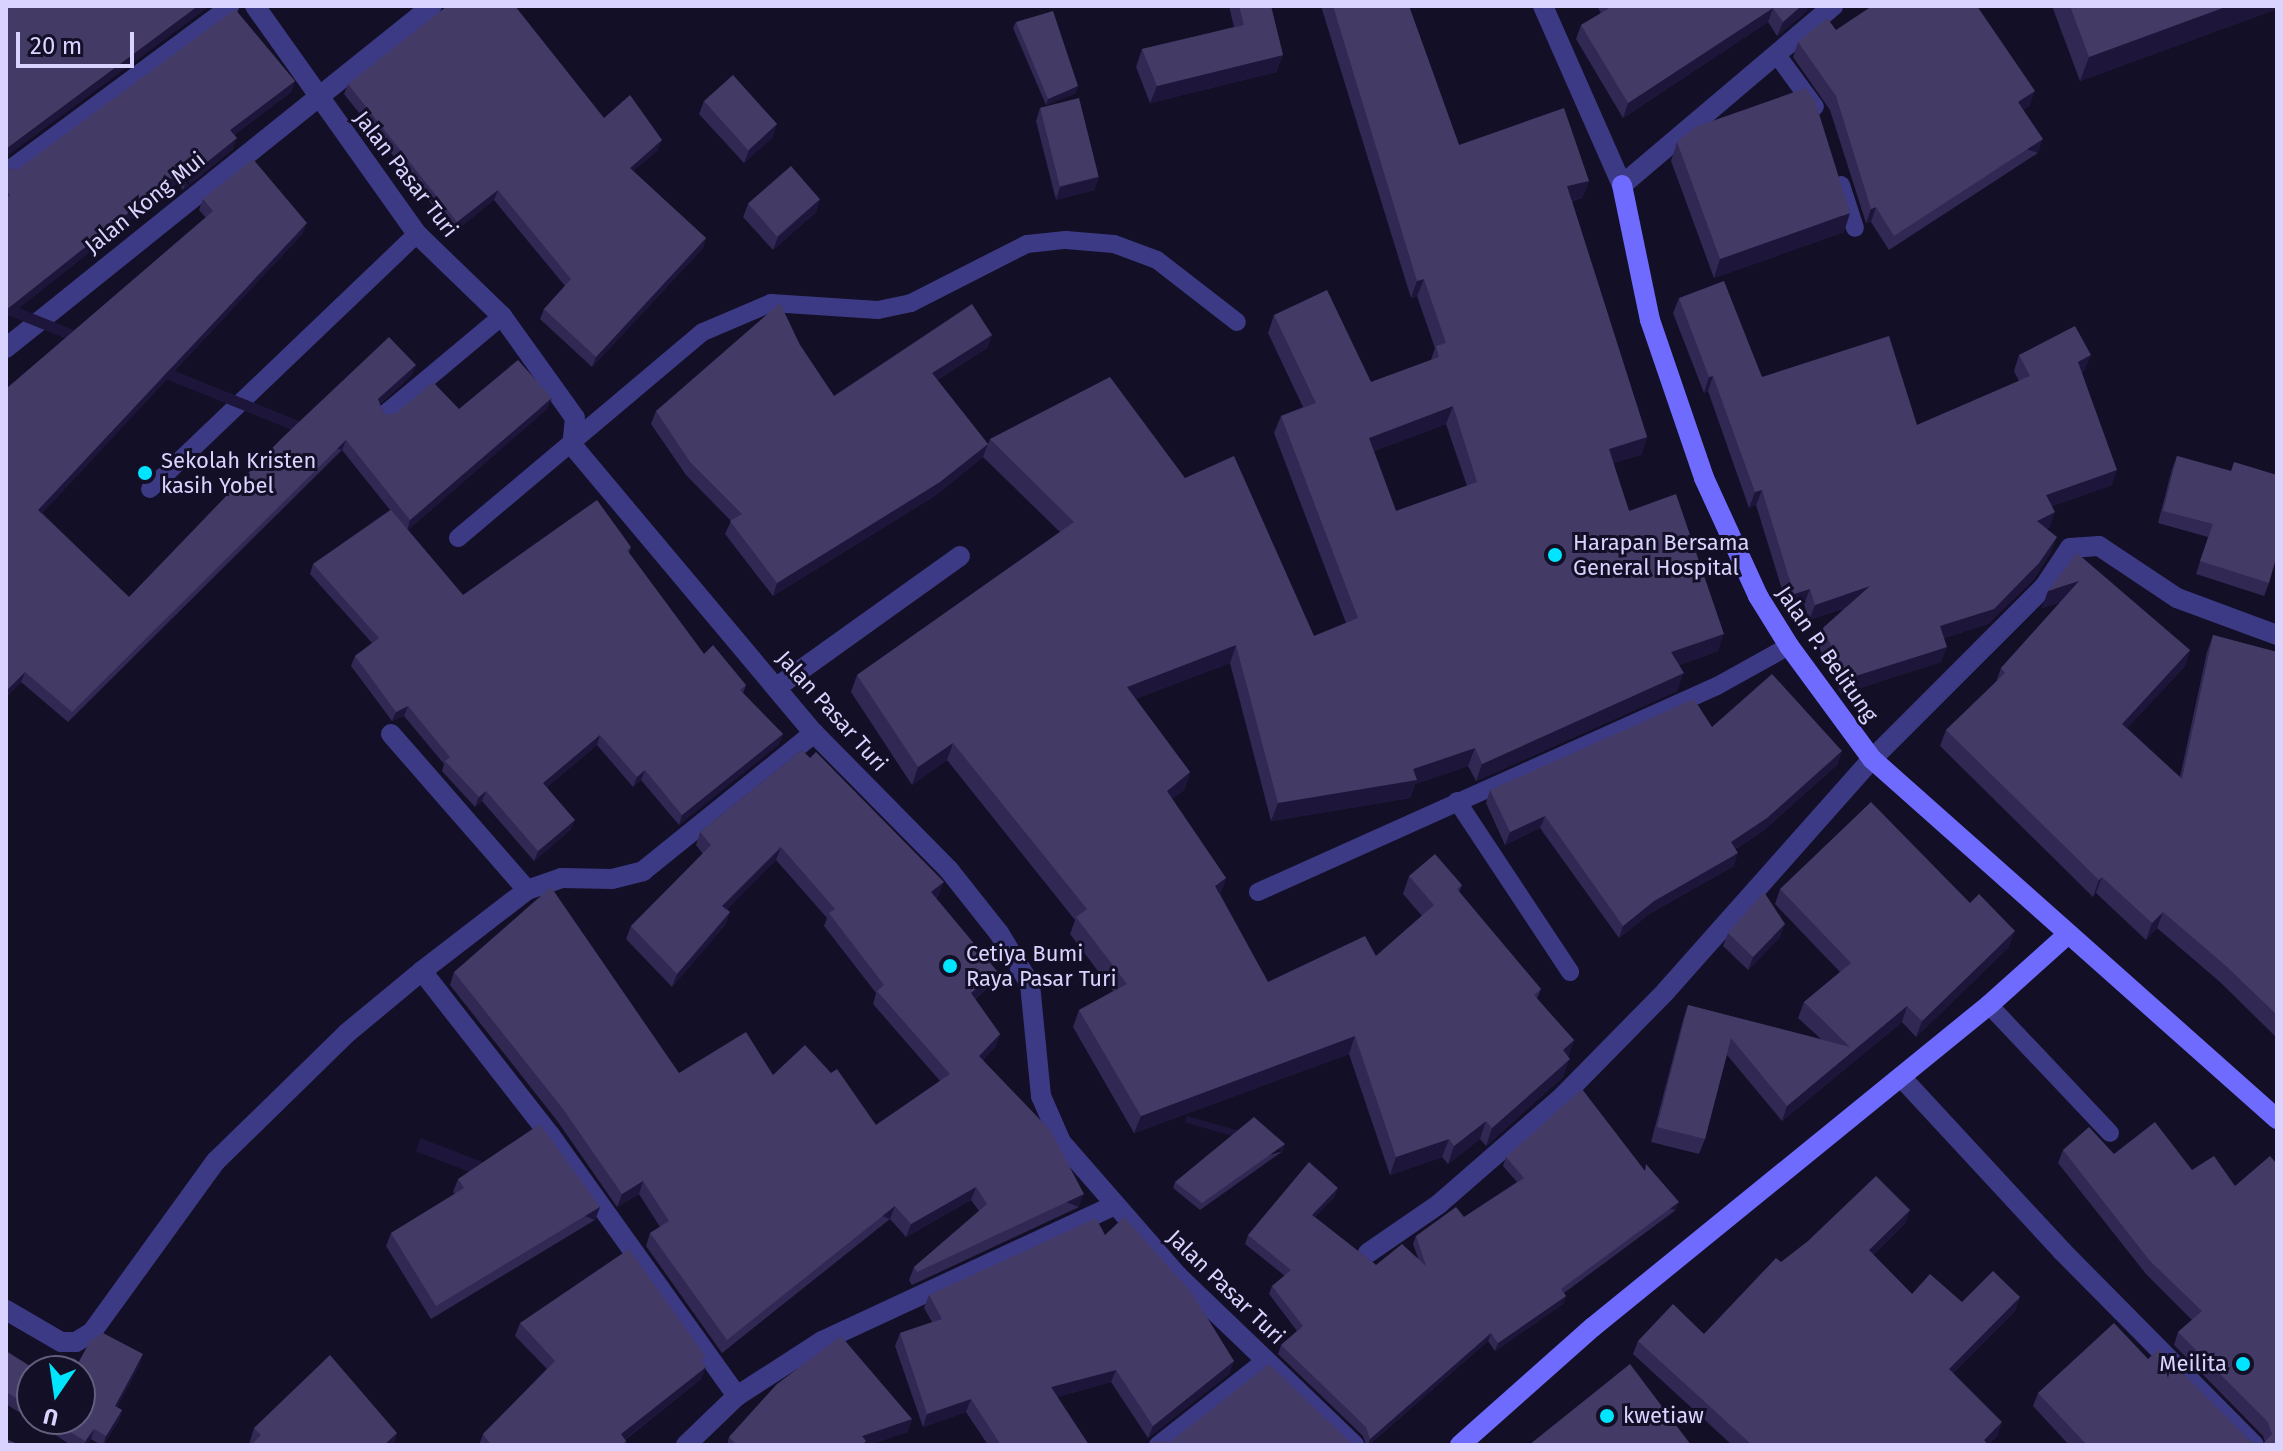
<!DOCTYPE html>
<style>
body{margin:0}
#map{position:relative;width:2283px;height:1451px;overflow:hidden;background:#130f26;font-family:"Fira Sans",sans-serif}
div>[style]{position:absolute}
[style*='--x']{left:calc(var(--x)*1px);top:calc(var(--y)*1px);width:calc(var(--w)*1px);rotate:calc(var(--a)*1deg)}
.lane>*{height:18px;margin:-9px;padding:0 9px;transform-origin:9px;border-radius:9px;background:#3d3a85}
.street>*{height:20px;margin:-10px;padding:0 10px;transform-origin:10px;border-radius:10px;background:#3d3a85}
.secondary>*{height:20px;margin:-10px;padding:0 10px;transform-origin:10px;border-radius:10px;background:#6f6bff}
.wall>*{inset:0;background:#312854}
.shaded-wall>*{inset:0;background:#1d163a;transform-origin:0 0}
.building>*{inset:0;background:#433a66;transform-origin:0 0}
.dots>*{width:22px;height:22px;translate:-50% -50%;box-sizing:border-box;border:4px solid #130f26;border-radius:50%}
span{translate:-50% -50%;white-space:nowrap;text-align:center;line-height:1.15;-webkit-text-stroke:6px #130f26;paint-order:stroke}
.street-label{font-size:22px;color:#d9d4ff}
.poi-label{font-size:22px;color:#d9d4ff}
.left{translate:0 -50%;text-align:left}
.right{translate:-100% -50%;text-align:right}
.frame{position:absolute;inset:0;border:8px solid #d9d4ff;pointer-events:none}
.north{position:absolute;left:16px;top:1355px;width:80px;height:80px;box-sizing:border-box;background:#130f26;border:2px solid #625e7d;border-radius:50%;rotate:193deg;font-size:22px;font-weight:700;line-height:32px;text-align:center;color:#d9d4ff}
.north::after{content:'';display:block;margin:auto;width:28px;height:36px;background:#00e5ff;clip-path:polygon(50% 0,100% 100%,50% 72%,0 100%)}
.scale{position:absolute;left:16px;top:32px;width:118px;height:36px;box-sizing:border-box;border:4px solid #d9d4ff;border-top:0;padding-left:10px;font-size:24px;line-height:28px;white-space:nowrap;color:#d9d4ff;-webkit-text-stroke:6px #130f26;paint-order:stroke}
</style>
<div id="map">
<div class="lane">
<i style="--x:1777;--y:55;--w:64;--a:53.8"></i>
<i style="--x:6;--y:172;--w:279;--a:-36.5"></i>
<i style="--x:1841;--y:185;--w:45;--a:72"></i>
<i style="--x:385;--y:414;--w:153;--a:-39.9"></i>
<i style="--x:150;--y:489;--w:369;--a:-43.7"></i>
<i style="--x:458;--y:538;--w:320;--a:-40.1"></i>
<i style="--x:703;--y:332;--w:74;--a:-23.1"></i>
<i style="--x:771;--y:303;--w:107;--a:3.7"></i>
<i style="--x:878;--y:310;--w:34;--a:-12"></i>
<i style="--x:911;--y:303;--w:130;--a:-27"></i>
<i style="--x:1027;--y:244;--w:39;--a:-6"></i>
<i style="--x:1066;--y:240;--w:48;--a:4.8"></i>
<i style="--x:1114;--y:244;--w:46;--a:20.4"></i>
<i style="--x:1157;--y:260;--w:101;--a:37.8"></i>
<i style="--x:1457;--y:801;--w:205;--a:56.5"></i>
<i style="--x:1258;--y:892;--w:503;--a:-24.17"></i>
<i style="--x:1717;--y:686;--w:82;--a:-29.1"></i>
<i style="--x:1989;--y:1005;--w:176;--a:46.6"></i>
<i style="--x:1158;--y:1445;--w:137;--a:-38.2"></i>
</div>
<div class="street">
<i style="--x:255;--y:6;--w:280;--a:54.6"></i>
<i style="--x:417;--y:234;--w:118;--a:44"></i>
<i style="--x:502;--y:316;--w:125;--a:54.4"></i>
<i style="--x:575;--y:418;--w:27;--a:96"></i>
<i style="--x:572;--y:445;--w:376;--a:50"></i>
<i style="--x:814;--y:733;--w:192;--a:45.4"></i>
<i style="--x:949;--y:870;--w:80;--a:51.6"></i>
<i style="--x:999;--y:933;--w:60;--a:58.7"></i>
<i style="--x:1030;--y:984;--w:113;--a:84.4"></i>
<i style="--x:1041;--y:1096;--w:50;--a:66.5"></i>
<i style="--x:1061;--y:1142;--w:178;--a:48.9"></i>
<i style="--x:1178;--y:1276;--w:244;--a:43.8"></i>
<i style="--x:1543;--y:6;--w:196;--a:66.2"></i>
<i style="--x:1622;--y:185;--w:277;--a:-40.3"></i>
<i style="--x:6;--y:348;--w:546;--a:-38.76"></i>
<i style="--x:777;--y:687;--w:225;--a:-35.6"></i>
<i style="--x:391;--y:734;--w:207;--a:48.9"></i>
<i style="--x:1901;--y:1077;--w:237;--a:47.2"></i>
<i style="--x:2062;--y:1251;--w:273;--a:45.3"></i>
<i style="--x:1368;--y:1253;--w:86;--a:-34.6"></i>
<i style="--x:1439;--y:1204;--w:163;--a:-41"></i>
<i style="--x:1562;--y:1097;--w:148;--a:-45.5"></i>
<i style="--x:1666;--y:991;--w:310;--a:-48.4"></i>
<i style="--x:1872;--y:759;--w:243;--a:-45"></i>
<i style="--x:2044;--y:587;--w:47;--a:-56.3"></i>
<i style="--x:2070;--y:548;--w:29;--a:-4"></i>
<i style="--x:2099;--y:546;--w:94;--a:33.7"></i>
<i style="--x:2177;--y:598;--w:107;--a:20.3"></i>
<i style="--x:6;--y:1310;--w:64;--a:30.2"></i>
<i style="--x:61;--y:1342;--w:15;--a:0"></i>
<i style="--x:76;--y:1342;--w:19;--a:-32"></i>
<i style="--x:92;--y:1332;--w:211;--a:-54.1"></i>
<i style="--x:216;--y:1161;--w:183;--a:-44.3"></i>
<i style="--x:347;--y:1033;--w:97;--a:-39.6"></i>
<i style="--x:737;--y:1396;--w:321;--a:-125.6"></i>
<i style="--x:550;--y:1135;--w:208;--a:-128"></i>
<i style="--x:422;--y:971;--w:133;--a:-37.6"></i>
<i style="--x:527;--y:890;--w:36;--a:-19"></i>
<i style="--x:561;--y:878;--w:51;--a:1.1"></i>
<i style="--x:612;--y:879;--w:32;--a:-14"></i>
<i style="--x:643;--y:871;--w:220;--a:-38.9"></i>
<i style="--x:686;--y:1445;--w:71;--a:-43.9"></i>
<i style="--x:737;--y:1396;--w:101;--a:-32.9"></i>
<i style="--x:822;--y:1341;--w:321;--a:-24.9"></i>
</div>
<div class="secondary">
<i style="--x:1622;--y:185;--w:138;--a:78.3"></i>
<i style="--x:1650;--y:320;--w:167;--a:71.1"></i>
<i style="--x:1704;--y:478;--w:130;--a:65.4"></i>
<i style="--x:1758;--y:596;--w:59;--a:58.2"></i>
<i style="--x:1789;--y:646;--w:140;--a:53.7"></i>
<i style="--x:1872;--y:759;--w:542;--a:41.63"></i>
<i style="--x:1460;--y:1445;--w:178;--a:-41.6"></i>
<i style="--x:1593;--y:1327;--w:510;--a:-39.12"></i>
<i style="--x:1989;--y:1005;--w:105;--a:-41.9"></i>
</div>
<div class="wall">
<i style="clip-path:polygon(1229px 6px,1271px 6px,1283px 55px,1276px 72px,1150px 103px,1136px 67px,1142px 49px,1234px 27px)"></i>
<i style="clip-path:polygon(evenodd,1321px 6px,1409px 6px,1459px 145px,1589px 181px,1582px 198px,1572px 201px,1647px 437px,1641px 455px,1613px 463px,1629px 511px,1718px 651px,1679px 665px,1677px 691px,1476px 781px,1468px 766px,1415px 784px,1410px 798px,1271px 821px,1230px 663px,1135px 699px,1190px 772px,1184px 790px,1172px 799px,1226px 878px,1220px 894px,1268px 982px,1376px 956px,1422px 916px,1403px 894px,1409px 876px,1462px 885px,1459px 892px,1541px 989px,1537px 999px,1574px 1040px,1568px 1057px,1563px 1077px,1486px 1146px,1480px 1139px,1448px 1164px,1442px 1157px,1390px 1175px,1349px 1054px,1134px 1133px,1073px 1027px,1079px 1010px,1113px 991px,1070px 934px,1075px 920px,947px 760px,912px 785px,851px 692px,857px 675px,1060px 532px,983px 457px,936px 495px,773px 596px,725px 534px,731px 521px,686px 475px,651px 424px,656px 411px,800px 345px,834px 396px,992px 335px,987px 348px,937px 380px,988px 444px,990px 439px,1185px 478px,1314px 636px,1346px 623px,1274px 433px,1281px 416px,1303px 407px,1268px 333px,1274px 315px,1371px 382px,1431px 360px,1435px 348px,1417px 296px,1411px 298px,1321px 6px,1446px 424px,1467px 486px,1396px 511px,1374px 451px,1446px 424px)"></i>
<i style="clip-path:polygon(1597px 6px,1808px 6px,1806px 12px,1777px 36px,1768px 22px,1623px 118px,1576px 39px,1581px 25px,1601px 13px)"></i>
<i style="clip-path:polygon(2052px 6px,2276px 6px,2274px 10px,2080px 81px)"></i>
<i style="clip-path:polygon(1016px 22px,1076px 93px,1046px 105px,1013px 28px)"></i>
<i style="clip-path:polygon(1836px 30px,2030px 105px,2023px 110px,2038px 153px,1889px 250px,1871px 222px,1866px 223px,1830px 110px,1793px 57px,1798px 42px)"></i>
<i style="clip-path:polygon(295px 81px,291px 92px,234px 135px,233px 149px,183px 190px,177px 183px,6px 318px,6px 168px,17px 170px)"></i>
<i style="clip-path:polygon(348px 84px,604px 118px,658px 150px,633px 171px,706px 238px,703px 248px,592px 367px,540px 319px,544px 309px,565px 286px,494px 200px,454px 232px,344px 94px)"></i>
<i style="clip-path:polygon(704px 101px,773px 137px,744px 163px,699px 114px)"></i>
<i style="clip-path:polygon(1040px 108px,1099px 177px,1094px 190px,1056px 200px,1036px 121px)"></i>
<i style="clip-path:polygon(1677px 142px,1844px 232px,1714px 278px,1671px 161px)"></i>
<i style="clip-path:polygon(203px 199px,303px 233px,42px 513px,129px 597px,412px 375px,380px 404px,384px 415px,459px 409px,548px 408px,408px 530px,463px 595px,631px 547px,629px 553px,704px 654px,746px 685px,743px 693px,783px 734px,779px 744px,679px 825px,641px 780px,633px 787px,597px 745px,547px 787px,571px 829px,534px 861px,482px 801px,475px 807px,442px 771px,444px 764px,404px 716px,392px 721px,351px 666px,355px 656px,372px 643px,310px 574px,313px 564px,390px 510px,342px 450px,68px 722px,21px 682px,6px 697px,6px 389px,206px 218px,199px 210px)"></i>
<i style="clip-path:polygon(820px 199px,816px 212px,773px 250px,743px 217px,748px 204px)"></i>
<i style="clip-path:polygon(1679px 298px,1762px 377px,1917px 425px,2019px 381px,2014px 371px,2019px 355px,2085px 370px,2082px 372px,2112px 485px,2052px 506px,2050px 527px,2046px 529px,2051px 552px,2034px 579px,1988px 624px,1944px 638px,1941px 662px,1841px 694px,1817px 643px,1823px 628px,1845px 608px,1809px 620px,1804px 604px,1788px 609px,1756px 505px,1749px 508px,1708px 391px,1704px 393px,1673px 313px)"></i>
<i style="clip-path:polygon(2177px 456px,2231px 471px,2269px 583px,2264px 596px,2196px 574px,2208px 537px,2158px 523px,2172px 469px)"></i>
<i style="clip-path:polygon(2048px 591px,2190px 650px,2185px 666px,2127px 728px,2180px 777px,2207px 652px,2213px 635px,2277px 652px,2277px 1038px,2220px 982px,2157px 928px,2146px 940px,2096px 893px,2093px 897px,1940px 746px,1946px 730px,1996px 682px,2001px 668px,2061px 602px,2042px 608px)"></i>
<i style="clip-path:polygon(802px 750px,939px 895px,936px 898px,992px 984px,975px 999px,1000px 1034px,995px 1047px,983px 1060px,1079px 1207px,912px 1285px,909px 1280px,914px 1267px,979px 1211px,971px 1200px,906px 1237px,890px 1219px,722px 1353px,646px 1246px,650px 1233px,660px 1227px,639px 1194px,617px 1207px,558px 1122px,450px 985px,454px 972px,679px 1073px,773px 1075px,876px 1125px,940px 1081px,873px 1004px,876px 993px,824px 926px,827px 918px,776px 860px,727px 909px,730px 912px,725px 925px,672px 987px,626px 939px,631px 926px,703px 854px,696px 845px,700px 832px)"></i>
<i style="clip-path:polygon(1838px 764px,1763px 831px,1735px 849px,1734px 866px,1649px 914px,1619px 938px,1540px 828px,1505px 845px,1486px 803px,1490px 790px)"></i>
<i style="clip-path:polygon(1780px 889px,2009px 947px,1916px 1037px,1902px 1022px,1782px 1121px,1727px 1055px,1705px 1139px,1699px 1154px,1651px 1142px,1683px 1020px,1688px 1005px,1821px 1039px,1798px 1018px,1804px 1002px,1840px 972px,1775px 904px)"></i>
<i style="clip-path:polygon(1728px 933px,1780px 937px,1748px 970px,1723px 946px)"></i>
<i style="clip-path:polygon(2063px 1150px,2114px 1154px,2192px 1170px,2235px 1186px,2277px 1445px,2069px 1445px,2033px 1406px,2038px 1393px,2148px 1359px,2250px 1441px,2263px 1444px,2265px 1442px,2263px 1436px,2174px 1345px,2178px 1332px,2192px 1320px,2146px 1274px,2058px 1163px)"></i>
<i style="clip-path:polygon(1283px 1151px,1200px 1210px,1173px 1188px,1175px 1182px)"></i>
<i style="clip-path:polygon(1506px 1157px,1644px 1170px,1676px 1210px,1564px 1293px,1566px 1296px,1563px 1304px,1495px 1351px,1488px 1341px,1369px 1445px,1366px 1445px,1363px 1436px,1278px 1354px,1281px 1345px,1297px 1331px,1269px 1294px,1272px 1286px,1285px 1276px,1245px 1244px,1248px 1235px,1335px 1196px,1315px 1217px,1376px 1265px,1418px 1258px,1413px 1244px,1416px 1236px,1464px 1217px,1517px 1182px,1503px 1166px)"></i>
<i style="clip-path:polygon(458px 1179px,600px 1207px,595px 1220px,431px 1319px,386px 1246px,391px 1233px,455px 1194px,453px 1192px)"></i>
<i style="clip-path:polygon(1910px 1210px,1905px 1223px,1873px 1255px,1912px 1294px,1962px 1302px,2020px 1297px,2015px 1311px,1953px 1373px,1998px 1435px,1988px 1445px,1732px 1445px,1633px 1354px,1638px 1341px,1704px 1334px,1781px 1262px)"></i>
<i style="clip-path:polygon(1105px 1235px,1234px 1361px,1229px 1374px,1148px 1438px,1111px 1382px,1057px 1397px,1089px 1445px,988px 1445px,966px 1412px,923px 1427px,895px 1346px,900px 1333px,932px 1322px,924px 1308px,929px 1295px)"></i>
<i style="clip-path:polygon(520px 1323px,703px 1364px,706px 1367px,701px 1379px,625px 1440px,626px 1441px,625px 1445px,479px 1445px,483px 1434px,547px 1369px,515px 1336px)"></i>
<i style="clip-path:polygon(6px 1351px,32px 1371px,32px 1419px,80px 1419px,140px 1364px,117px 1407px,122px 1410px,119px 1420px,103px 1445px,101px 1445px,91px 1439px,86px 1445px,71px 1445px,6px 1404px)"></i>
<i style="clip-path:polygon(912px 1419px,907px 1432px,869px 1445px,727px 1445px,729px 1437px)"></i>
<i style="clip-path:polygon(254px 1428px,397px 1433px,393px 1445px,250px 1445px,249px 1444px)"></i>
</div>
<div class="shaded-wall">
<i style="clip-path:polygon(198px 6px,210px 6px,6px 157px,6px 149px)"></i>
<i style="clip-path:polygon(1801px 6px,1808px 6px,1806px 12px,1777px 36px,1783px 22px)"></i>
<i style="clip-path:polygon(2228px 6px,2276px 6px,2274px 10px,2080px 81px,2089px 57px)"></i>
<i style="clip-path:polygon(1773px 8px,1768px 22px,1623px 118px,1628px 103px)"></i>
<i style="clip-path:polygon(1283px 55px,1276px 72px,1150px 103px,1157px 86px)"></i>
<i style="clip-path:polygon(295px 81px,291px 92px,226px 141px,230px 130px)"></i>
<i style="clip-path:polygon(1078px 86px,1076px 93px,1046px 105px,1048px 99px)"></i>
<i style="clip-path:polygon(2035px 91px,2030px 105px,2013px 116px,2018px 102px)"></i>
<i style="clip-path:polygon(777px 124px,773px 137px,744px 163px,749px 150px)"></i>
<i style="clip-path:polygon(237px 138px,233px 149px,183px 190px,187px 178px)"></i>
<i style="left:2043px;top:139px;width:15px;height:178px;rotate:110deg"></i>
<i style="clip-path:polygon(662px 140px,658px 150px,626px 178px,630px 168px)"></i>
<i style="clip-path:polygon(181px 171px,177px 183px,6px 318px,6px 310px)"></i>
<i style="clip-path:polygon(1099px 177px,1094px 190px,1056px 200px,1060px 187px)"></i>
<i style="clip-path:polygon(1589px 181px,1582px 198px,1560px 203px,1567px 186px)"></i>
<i style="clip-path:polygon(498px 190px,494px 200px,454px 232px,457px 222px)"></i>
<i style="clip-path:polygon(820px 199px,816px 212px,773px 250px,778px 237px)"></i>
<i style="clip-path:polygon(1876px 207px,1871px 222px,1866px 223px,1871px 209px)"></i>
<i style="clip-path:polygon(1850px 213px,1844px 232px,1714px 278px,1720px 259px)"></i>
<i style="clip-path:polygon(307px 223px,303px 233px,35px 521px,38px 510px)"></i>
<i style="clip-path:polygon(706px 238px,703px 248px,592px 367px,596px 357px)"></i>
<i style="clip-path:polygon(1424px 279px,1417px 296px,1411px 298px,1417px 281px)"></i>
<i style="clip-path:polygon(992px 335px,987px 348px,927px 386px,932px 373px)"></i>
<i style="clip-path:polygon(2091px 355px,2085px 370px,2073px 377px,2078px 362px)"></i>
<i style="clip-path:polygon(416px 365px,412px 375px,374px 409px,378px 399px)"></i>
<i style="clip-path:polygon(1713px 376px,1708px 391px,1704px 393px,1709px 377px)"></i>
<i style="clip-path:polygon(552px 398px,548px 408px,407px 531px,410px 520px)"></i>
<i style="clip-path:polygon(1453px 406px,1446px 424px,1363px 455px,1369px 438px)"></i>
<i style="clip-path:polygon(1647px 437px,1641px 455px,1602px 467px,1609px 449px)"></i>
<i style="left:346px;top:440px;width:11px;height:386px;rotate:112deg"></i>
<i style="clip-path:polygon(988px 444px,983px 457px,936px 495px,773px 596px,777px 583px)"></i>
<i style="clip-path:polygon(2117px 470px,2112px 485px,2041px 510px,2046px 495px)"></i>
<i style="clip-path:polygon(1762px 490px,1756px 505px,1749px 508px,1755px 492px)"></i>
<i style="clip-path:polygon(2055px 512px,2050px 527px,2032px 536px,2037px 521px)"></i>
<i style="clip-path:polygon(2057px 537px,2051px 552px,2034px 579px,1988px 624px,1934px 641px,1940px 626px)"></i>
<i style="clip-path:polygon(2079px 581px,2074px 598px,2042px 608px,2048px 591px)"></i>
<i style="clip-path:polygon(1870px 586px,1864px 601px,1809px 620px,1815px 605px)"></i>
<i style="clip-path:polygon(1810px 589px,1804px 604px,1788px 609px,1794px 594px)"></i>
<i style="clip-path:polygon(1724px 634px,1718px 651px,1664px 670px,1671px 652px)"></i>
<i style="clip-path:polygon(1236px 645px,1230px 663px,1120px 705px,1127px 687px)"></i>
<i style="clip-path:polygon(1947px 647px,1941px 662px,1841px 694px,1846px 679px)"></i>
<i style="clip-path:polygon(2190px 650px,2185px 666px,2116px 740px,2122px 724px)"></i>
<i style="clip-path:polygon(25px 672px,21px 682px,6px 697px,6px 691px)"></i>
<i style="clip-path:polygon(1684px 673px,1677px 691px,1476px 781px,1482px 764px)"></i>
<i style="clip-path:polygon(408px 706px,404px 716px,392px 721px,396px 712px)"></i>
<i style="clip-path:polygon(783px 734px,779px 744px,679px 825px,682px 815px)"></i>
<i style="clip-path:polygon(600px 735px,597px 745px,540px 793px,543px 783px)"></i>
<i style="clip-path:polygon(953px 743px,947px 760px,912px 785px,918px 767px)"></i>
<i style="clip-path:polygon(1475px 748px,1468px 766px,1415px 784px,1410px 798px,1271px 821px,1278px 803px,1413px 769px)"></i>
<i style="clip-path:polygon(1842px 751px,1838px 764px,1763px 831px,1726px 854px,1731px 842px)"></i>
<i style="clip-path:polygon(645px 770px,641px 780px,633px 787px,637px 777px)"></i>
<i style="clip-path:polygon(1190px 772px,1184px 790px,1160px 809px,1167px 791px)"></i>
<i style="clip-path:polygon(486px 791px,482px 801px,475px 807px,479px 797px)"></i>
<i style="clip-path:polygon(1545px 816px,1540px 828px,1505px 845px,1510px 832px)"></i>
<i style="clip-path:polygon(575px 820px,571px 829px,534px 861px,538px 851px)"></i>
<i style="clip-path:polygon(781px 847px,776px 860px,718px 919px,722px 906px)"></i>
<i style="clip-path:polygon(1738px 853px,1734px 866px,1649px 914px,1619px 938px,1623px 926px,1654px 901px)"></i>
<i style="clip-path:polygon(2102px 877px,2096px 893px,2093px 897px,2099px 880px)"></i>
<i style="clip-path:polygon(1226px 878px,1219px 896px,1215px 886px)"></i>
<i style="clip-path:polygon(944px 882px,939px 895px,926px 905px,931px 892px)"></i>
<i style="clip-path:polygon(730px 912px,725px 925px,672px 987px,677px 974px)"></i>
<i style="clip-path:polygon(2163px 912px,2157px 928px,2146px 940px,2152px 923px)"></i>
<i style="clip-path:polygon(1785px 924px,1780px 937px,1748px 970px,1753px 957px)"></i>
<i style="clip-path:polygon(2015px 931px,2009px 947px,1916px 1037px,1922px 1021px)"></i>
<i style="clip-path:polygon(997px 971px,992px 984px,966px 1006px,971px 993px)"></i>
<i style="clip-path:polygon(1907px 1006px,1902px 1022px,1782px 1121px,1787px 1106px)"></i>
<i style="clip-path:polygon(1000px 1034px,995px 1047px,975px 1069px,979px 1056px)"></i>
<i style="clip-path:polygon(1355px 1036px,1349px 1054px,1134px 1133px,1141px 1116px)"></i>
<i style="clip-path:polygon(1574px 1040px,1568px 1058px,1563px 1050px)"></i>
<i style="clip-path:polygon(1570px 1059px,1563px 1077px,1486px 1146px,1492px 1128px)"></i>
<i style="clip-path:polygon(1486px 1121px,1480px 1139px,1448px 1164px,1454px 1146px)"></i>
<i style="clip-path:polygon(1449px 1139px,1442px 1157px,1390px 1175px,1396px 1157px)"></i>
<i style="left:1285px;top:1144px;width:7px;height:102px;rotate:106deg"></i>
<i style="clip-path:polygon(643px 1181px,639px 1194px,617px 1207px,622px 1194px)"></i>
<i style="clip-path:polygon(976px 1187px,971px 1200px,906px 1237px,911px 1224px)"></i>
<i style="clip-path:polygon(1338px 1188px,1335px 1196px,1309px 1223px,1312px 1215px)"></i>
<i style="left:1084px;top:1194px;width:14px;height:184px;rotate:111deg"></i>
<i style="left:1679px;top:1202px;width:9px;height:147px;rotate:111deg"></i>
<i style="left:895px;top:1206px;width:14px;height:215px;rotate:111deg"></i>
<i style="left:600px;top:1207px;width:14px;height:192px;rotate:111deg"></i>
<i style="clip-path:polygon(1910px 1210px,1905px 1223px,1864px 1264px,1869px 1250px)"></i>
<i style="clip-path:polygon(1566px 1296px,1563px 1304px,1495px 1351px,1498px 1343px)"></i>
<i style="clip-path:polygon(2020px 1297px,2015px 1311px,1944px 1382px,1949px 1369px)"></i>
<i style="clip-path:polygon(1491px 1333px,1488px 1341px,1369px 1445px,1368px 1445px,1370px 1439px)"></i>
<i style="clip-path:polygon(143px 1354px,140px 1364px,112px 1416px,115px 1406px)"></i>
<i style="clip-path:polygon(1234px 1361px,1229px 1374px,1148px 1438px,1153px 1426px)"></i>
<i style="clip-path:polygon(706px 1367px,701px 1379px,618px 1445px,621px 1434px)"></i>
<i style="clip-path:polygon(1116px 1370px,1111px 1382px,1046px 1400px,1051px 1387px)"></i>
<i style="clip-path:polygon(971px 1399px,966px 1412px,923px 1427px,927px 1414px)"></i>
<i style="clip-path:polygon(122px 1410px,119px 1420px,103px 1445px,106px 1436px)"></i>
<i style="clip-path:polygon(912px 1419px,907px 1432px,869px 1445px,859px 1445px,862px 1436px)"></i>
<i style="clip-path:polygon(2002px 1422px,1998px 1435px,1988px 1445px,1984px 1440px)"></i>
<i style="clip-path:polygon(94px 1429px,91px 1439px,86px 1445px,83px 1445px)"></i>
<i style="clip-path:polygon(397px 1433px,393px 1445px,384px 1445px)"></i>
</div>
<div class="building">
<i style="clip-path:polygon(6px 6px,198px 6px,6px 149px)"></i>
<i style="clip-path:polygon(447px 6px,515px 6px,604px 118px,630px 95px,662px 140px,630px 168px,706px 238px,596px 357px,544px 309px,571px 279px,498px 190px,457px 222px,348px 84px)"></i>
<i style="clip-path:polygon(1239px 6px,1271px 6px,1283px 55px,1157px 86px,1142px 49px,1244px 25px)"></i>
<i style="clip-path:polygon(evenodd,1333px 6px,1409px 6px,1459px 145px,1564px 108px,1589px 181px,1567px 186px,1647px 437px,1609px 449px,1629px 511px,1676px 494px,1724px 634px,1671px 652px,1684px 673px,1482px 764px,1475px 748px,1413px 769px,1417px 780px,1278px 803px,1236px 645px,1127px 687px,1190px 772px,1167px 791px,1226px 878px,1215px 886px,1268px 982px,1365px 936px,1376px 956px,1434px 905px,1409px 876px,1435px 854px,1462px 885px,1457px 889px,1541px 989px,1534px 995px,1574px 1040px,1563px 1050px,1570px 1059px,1492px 1128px,1486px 1121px,1454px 1146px,1449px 1139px,1396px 1157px,1355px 1036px,1141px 1116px,1079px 1010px,1127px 984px,1076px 917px,1087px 909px,953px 743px,918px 767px,857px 675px,1074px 522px,990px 439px,1110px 377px,1185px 478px,1234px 456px,1314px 636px,1358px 618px,1281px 416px,1316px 403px,1274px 315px,1327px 290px,1371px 382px,1439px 357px,1436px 346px,1446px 343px,1424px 279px,1417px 281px,1333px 6px,1453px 406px,1477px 482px,1396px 511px,1369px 438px,1453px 406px)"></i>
<i style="clip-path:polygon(1610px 6px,1801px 6px,1783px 22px,1773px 8px,1628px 103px,1581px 25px,1611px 7px)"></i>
<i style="clip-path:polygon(1872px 6px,1977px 6px,2035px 91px,2018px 102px,2043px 139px,1894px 236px,1876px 207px,1871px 209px,1836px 96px,1798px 42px,1827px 18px,1836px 30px)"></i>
<i style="clip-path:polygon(2070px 6px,2228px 6px,2089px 57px)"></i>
<i style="clip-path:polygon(235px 9px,295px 81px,230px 130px,237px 138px,187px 178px,181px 171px,6px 310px,6px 199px,10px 195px,6px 190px,6px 168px,17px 170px)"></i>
<i style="clip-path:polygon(1053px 11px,1078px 86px,1048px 99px,1016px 22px)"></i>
<i style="left:733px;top:75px;width:66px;height:39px;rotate:48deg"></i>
<i style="clip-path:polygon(1806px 88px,1815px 101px,1850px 213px,1720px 259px,1677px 142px,1695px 127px)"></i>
<i style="left:1079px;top:98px;width:81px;height:40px;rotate:76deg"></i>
<i style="clip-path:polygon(253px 159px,307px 223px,38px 510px,129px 597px,282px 438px,389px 337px,416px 365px,378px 399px,384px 415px,396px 413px,433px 382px,459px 409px,518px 360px,552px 398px,410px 520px,346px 440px,72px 712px,25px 672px,6px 691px,6px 389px,213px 211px,203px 199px)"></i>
<i style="left:791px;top:166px;width:44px;height:57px;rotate:49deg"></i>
<i style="clip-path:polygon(1724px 281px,1762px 377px,1889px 336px,1917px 425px,2030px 376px,2019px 355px,2075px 326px,2091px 355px,2078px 362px,2117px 470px,2046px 495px,2055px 512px,2037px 521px,2057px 537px,2039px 563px,1994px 609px,1940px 626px,1947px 647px,1846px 679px,1823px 628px,1870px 586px,1815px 605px,1810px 589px,1794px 594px,1762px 490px,1755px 492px,1713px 376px,1709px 377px,1679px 298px)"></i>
<i style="clip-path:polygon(780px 303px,800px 345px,834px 396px,972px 304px,992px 335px,932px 373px,988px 444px,940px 482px,777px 583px,730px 521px,742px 514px,690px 462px,656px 411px)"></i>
<i style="clip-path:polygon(2177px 456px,2231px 471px,2234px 462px,2277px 475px,2277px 555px,2269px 583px,2200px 561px,2213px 524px,2163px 511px)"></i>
<i style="clip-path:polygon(597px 500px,631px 547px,627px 550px,704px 654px,713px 645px,746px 685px,740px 690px,783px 734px,682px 815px,645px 770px,637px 777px,600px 735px,543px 783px,575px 820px,538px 851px,486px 791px,479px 797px,445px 761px,450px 757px,408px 706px,396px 712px,355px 656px,379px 638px,313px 564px,391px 510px,463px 595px)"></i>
<i style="clip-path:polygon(2077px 553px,2190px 650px,2122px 724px,2182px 779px,2213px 635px,2277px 652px,2277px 1015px,2226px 966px,2163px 912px,2152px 923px,2102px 877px,2099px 880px,1946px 730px,2005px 673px,2001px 668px,2079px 581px,2048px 591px)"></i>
<i style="clip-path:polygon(1772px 674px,1842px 751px,1767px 818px,1731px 842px,1738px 853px,1654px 901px,1623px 926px,1545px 816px,1510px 832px,1490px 790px,1694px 699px,1712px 727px)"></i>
<i style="clip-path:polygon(802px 750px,810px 758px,816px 752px,944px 882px,931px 892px,997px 971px,971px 993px,1000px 1034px,979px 1056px,1050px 1130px,1084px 1194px,917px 1272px,914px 1267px,987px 1204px,976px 1187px,911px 1224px,895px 1206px,727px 1340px,650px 1233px,669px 1221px,643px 1181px,622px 1194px,563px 1109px,454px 972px,551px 887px,679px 1073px,746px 1032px,773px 1075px,805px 1045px,831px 1073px,837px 1069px,876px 1125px,950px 1074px,877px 991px,884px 985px,829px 913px,835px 909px,781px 847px,722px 906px,730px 912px,677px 974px,631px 926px,711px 845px,700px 832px)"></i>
<i style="clip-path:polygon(1871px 802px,1970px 903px,1979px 894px,2015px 931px,1922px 1021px,1907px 1006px,1787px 1106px,1731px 1038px,1705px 1139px,1657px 1127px,1688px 1005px,1850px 1047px,1804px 1002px,1851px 963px,1780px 889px)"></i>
<i style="clip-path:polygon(1764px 892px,1785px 924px,1753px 957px,1728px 933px)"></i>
<i style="clip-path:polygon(1582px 1089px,1645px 1171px,1646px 1164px,1679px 1202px,1561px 1289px,1566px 1296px,1498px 1343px,1491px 1333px,1370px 1439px,1366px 1427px,1281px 1345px,1303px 1326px,1272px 1286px,1291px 1270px,1248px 1235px,1309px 1162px,1338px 1188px,1312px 1215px,1376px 1265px,1402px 1244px,1426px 1266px,1416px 1236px,1456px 1207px,1464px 1217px,1524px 1178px,1506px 1157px)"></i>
<i style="clip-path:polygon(1254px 1117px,1285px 1144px,1202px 1203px,1175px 1182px)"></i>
<i style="clip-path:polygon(2155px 1122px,2192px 1170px,2214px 1156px,2235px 1186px,2270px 1156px,2277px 1164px,2277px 1445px,2085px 1445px,2086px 1444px,2038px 1393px,2114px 1323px,2148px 1359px,2159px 1349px,2250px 1441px,2263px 1444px,2272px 1434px,2268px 1422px,2178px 1332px,2202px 1311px,2150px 1261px,2063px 1150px,2089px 1127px,2114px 1154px)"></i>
<i style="clip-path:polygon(540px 1124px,600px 1207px,436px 1306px,391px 1233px,464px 1188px,458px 1179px)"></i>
<i style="clip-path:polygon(1876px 1176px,1910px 1210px,1869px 1250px,1912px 1294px,1930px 1274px,1962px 1302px,1993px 1271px,2020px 1297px,1949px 1369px,2002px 1422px,1984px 1440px,1988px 1445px,1752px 1445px,1638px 1341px,1673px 1304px,1704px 1334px,1776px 1258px,1781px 1262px,1808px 1241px)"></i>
<i style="clip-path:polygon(1124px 1217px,1192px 1293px,1234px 1361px,1153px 1426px,1116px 1370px,1051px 1387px,1089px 1445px,1001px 1445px,971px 1399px,927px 1414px,900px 1333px,942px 1319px,929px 1295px,1096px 1218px,1105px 1235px)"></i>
<i style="clip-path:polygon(629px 1249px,706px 1357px,701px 1360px,706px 1367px,621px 1434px,626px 1441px,621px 1445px,591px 1445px,590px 1443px,588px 1445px,491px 1445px,483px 1434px,555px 1361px,520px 1323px)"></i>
<i style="clip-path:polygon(103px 1333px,143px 1354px,115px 1406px,122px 1410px,106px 1436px,94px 1429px,85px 1441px,49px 1419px,80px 1419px,80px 1371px,74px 1371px,90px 1341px)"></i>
<i style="clip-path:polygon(841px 1336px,912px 1419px,862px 1436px,866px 1441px,862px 1445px,737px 1445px,729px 1437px,777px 1384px)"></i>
<i style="clip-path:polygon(6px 1351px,38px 1371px,32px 1371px,32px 1408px,6px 1392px)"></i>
<i style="clip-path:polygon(330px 1355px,397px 1433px,384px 1445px,251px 1445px,261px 1435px,254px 1428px)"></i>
<i style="clip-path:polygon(1269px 1364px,1350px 1442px,1363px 1445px,1150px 1445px,1154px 1441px,1170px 1442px)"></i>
<i style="clip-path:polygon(1630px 1364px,1691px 1445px,1529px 1445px)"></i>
<i style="clip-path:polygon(6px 1439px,20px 1445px,6px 1445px)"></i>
</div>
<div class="dots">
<i style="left:145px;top:473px;background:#00e5ff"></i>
<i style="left:1555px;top:555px;background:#00e5ff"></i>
<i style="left:950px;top:966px;background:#00e5ff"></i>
<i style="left:2243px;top:1364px;background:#00e5ff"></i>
<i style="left:1607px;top:1416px;background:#00e5ff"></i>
</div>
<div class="street-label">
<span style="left:406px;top:174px;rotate:52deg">Jalan Pasar Turi</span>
<span style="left:145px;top:203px;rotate:-39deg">Jalan Kong Mui</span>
<span style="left:1827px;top:654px;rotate:55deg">Jalan P. Belitung</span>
<span style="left:832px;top:711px;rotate:48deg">Jalan Pasar Turi</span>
<span style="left:1226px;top:1287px;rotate:44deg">Jalan Pasar Turi</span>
</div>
<div class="poi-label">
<span class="left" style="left:161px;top:473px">Sekolah Kristen<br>kasih Yobel</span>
<span class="left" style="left:1573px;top:555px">Harapan Bersama<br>General Hospital</span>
<span class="left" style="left:966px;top:966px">Cetiya Bumi<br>Raya Pasar Turi</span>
<span class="right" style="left:2227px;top:1364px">Meilita</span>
<span class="left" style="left:1623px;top:1416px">kwetiaw</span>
</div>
<div class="frame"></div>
<div class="north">U</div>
<div class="scale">20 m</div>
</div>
